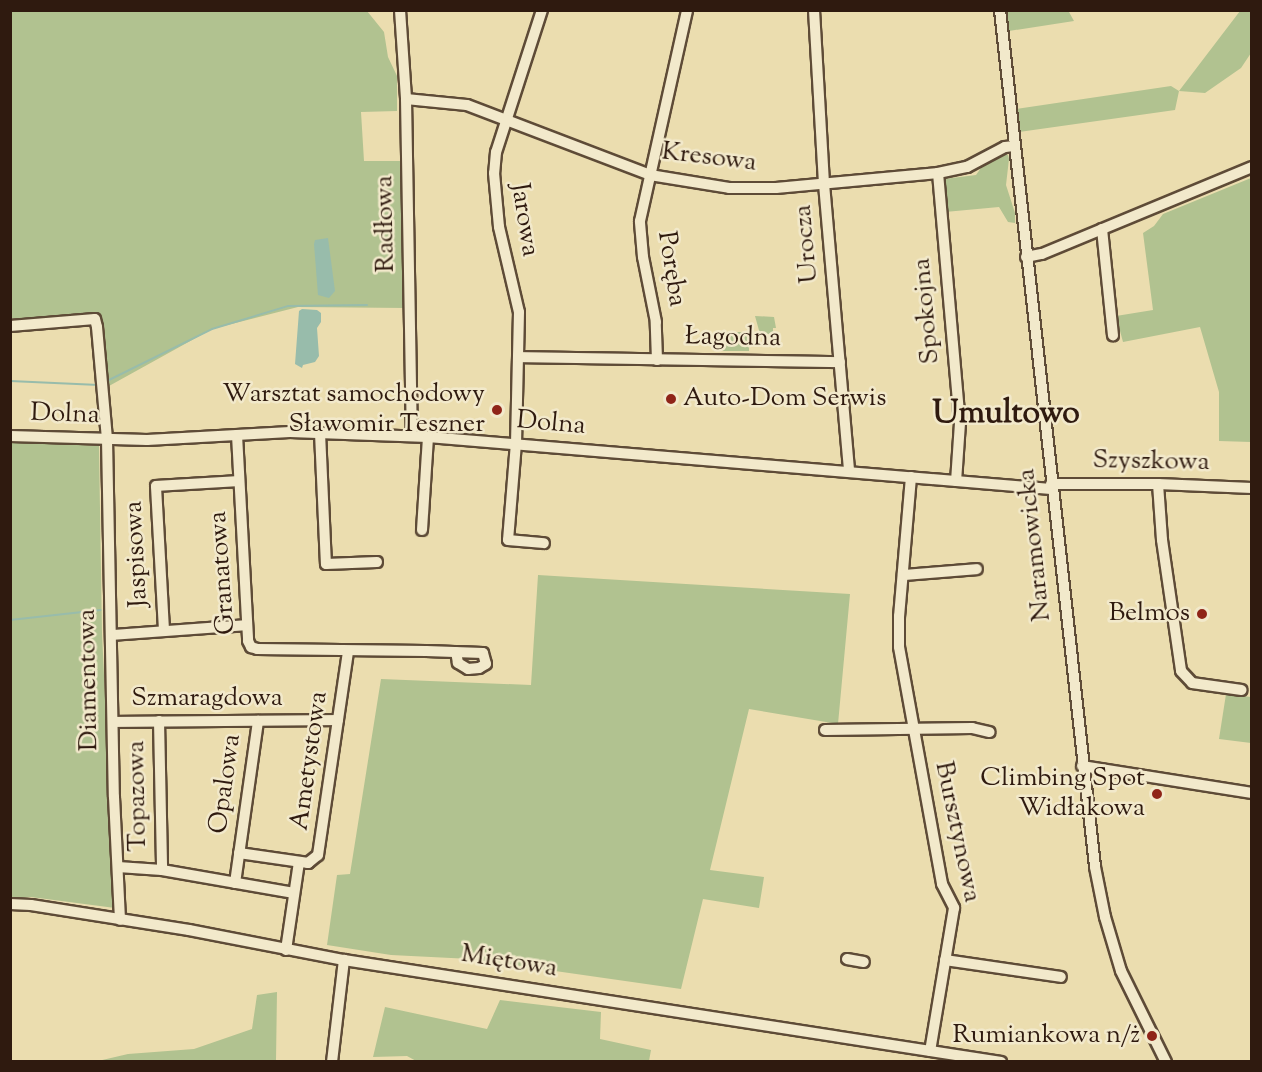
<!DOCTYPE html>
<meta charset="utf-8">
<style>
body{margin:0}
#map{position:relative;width:1262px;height:1072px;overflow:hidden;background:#ebddaf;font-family:"Sorts Mill Goudy",serif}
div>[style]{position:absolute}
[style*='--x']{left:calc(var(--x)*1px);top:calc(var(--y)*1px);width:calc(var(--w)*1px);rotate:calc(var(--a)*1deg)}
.green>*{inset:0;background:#b1c290;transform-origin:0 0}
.water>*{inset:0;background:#98bcab}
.stream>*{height:2px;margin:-1px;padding:0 1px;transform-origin:1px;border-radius:1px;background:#98bcab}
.roads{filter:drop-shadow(2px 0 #5e4b37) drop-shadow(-2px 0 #5e4b37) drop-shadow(0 2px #5e4b37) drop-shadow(0 -2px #5e4b37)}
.minor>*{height:10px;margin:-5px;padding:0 5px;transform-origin:5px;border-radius:5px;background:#f2e9cb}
.dots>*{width:16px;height:16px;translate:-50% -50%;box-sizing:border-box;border:3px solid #f2e9cb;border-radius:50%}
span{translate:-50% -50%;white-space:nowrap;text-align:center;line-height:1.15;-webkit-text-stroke:5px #f2e9cb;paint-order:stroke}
.street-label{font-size:26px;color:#2f1a0f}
.poi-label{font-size:26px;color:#2f1a0f}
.right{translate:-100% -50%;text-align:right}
.left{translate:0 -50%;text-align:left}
.district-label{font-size:32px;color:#2f1a0f;font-weight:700}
.frame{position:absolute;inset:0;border:12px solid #2f1a0f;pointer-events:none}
</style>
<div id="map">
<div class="green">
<i style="clip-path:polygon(11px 11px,367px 11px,384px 32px,388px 57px,397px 76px,397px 111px,361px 112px,364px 161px,402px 161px,406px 308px,298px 307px,212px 329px,109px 386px,104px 325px,88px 313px,11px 319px)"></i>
<i style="clip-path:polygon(1006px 11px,1006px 10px,1109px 11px,1069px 12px,1074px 21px,1009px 31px)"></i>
<i style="clip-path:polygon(1240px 11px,1251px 11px,1251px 53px,1241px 68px,1205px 93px,1179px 91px,1175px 110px,1019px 132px,1016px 109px,1171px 86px,1179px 91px)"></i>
<i style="clip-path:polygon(1001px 154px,1008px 155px,1009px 159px,1006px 185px,1015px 213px,1015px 223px,1008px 222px,999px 207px,945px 212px,944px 179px,976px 175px,983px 165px)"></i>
<i style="clip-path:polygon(1251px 178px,1251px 442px,1219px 441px,1219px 392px,1200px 327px,1123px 342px,1116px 316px,1153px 310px,1143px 233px,1154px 226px,1163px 214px)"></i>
<i style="clip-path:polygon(755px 316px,774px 317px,776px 328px,773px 328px,773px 334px,760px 334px)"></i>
<i style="left:713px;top:332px;width:36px;height:19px"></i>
<i style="clip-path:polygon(10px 441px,99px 446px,102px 633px,115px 908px,31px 897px,11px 899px)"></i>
<i style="clip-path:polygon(538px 575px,850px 594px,838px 724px,749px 709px,710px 870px,764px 877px,759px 908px,703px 899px,681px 989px,471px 959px,391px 955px,327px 945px,337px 875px,350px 874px,381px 679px,531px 685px)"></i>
<i style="clip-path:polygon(1226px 694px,1251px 697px,1251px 743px,1219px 739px)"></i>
<i style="clip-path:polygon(277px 992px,276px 1061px,98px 1061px,128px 1054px,194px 1049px,252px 1029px,257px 995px)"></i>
<i style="clip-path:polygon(500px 1000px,601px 1012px,600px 1039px,651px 1050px,649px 1061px,418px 1062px,407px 1056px,373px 1057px,385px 1007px,487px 1029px)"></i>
</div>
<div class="water">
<i style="clip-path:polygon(328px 238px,335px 291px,329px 298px,318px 295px,314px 244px,315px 240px)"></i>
<i style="clip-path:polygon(302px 309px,317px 310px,321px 313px,321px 322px,317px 328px,319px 356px,315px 362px,303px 365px,302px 368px,295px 364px,299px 311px)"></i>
</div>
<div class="stream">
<i style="--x:10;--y:381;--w:89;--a:2.6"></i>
<i style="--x:107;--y:381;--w:117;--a:-26.3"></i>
<i style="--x:212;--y:329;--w:79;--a:-16.8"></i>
<i style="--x:288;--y:306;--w:79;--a:-0.7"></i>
<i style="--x:10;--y:620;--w:91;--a:-6.3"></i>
</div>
<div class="roads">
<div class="minor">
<i style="--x:400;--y:10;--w:89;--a:86.1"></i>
<i style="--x:406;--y:99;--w:337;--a:89"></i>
<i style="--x:542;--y:10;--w:149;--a:107.9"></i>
<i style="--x:496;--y:152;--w:21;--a:95"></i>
<i style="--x:494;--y:173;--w:54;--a:84.7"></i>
<i style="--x:499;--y:227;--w:87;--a:76.8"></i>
<i style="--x:519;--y:312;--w:131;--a:91.3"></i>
<i style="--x:516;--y:443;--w:97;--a:94.7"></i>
<i style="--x:508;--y:540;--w:36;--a:5"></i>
<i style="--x:814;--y:10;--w:174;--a:86.7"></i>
<i style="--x:824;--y:184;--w:289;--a:85"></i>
<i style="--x:1000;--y:10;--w:862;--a:83.67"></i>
<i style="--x:1095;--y:867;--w:51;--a:78.7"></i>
<i style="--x:1105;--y:917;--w:56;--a:73.5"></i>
<i style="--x:1121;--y:971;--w:102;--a:63.7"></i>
<i style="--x:406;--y:99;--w:61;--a:5.6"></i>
<i style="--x:467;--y:105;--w:196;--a:20.9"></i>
<i style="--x:650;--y:175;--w:80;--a:9.3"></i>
<i style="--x:729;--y:188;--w:47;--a:0"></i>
<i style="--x:776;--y:188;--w:163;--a:-5.3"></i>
<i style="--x:938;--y:173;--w:30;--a:-12"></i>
<i style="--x:967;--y:167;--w:43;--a:-27.8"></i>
<i style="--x:1005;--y:147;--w:9;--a:-6"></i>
<i style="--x:938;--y:173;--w:251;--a:85"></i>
<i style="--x:960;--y:423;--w:58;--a:93.9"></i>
<i style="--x:1102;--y:229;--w:107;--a:84.1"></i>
<i style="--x:1026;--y:257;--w:16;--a:-11"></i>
<i style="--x:1042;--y:254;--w:227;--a:-22.5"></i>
<i style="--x:10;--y:326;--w:85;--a:-4.7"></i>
<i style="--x:95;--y:319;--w:8;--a:76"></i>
<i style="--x:97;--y:327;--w:112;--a:84.9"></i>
<i style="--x:107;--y:439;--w:358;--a:88.9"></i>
<i style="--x:114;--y:797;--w:123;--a:87.2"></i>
<i style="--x:518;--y:357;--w:322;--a:0.9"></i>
<i style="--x:657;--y:360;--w:38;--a:-92"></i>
<i style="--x:656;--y:322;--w:66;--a:-101.3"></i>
<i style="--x:643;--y:257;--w:36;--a:-95"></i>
<i style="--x:640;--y:221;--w:216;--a:-77.4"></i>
<i style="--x:320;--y:433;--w:131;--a:87.4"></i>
<i style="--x:326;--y:564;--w:51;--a:-2.2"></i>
<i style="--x:237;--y:435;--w:206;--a:86.9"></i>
<i style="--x:248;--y:641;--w:7;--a:63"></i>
<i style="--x:251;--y:647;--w:6;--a:18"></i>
<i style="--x:257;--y:649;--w:169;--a:0.7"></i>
<i style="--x:426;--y:651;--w:57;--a:2"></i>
<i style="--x:483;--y:653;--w:11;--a:75"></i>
<i style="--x:486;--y:664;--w:8;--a:150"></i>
<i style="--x:479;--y:668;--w:11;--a:175"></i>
<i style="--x:468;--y:669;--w:12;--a:-149"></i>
<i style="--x:458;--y:663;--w:11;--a:-100"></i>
<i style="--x:10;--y:436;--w:137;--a:1.7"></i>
<i style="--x:147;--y:440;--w:143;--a:-3.2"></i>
<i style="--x:290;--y:432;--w:138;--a:2.1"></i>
<i style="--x:428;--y:437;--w:625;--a:4.77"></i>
<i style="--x:911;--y:477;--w:140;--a:94.9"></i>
<i style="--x:899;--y:616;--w:31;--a:90"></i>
<i style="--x:899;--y:647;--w:241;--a:79.7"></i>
<i style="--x:942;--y:884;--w:27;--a:63"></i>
<i style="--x:954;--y:908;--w:145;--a:99.5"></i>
<i style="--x:1051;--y:484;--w:107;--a:0"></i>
<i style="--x:1158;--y:484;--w:94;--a:2.4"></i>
<i style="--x:1158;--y:484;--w:56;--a:85.9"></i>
<i style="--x:1162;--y:540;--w:132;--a:81.7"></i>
<i style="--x:1181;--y:671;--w:16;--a:47"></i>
<i style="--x:1192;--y:683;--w:50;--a:8"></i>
<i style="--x:422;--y:530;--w:93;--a:-86.3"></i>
<i style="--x:903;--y:575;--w:74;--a:-4.6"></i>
<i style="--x:164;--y:630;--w:144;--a:-93.2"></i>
<i style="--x:156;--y:486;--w:83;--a:-3.4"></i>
<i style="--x:112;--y:635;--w:135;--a:-4.2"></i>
<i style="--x:159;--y:721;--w:149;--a:88.8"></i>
<i style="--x:113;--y:722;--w:225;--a:-0.5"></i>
<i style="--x:825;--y:730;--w:147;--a:-0.8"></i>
<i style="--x:972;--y:728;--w:18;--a:13"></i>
<i style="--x:1082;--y:766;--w:172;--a:9"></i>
<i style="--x:239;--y:853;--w:70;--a:8.2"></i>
<i style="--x:308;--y:863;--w:13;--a:-39"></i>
<i style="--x:318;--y:855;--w:206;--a:-81.6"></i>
<i style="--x:118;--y:867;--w:44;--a:3.9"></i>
<i style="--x:162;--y:870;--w:134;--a:9.9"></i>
<i style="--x:235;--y:883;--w:164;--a:-81.9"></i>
<i style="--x:10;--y:904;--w:21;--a:3"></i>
<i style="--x:31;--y:905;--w:160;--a:9"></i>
<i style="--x:189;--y:930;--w:158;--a:11"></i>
<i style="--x:344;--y:960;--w:665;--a:8.82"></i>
<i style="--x:286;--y:950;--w:89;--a:-81.6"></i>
<i style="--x:847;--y:959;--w:17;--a:10"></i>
<i style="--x:945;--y:960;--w:117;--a:8.3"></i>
<i style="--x:332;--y:1062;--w:103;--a:-83.3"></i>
</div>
</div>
<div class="dots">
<i style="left:671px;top:399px;background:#8f2418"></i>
<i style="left:497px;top:410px;background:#8f2418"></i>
<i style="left:1202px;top:614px;background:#8f2418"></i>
<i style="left:1157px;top:794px;background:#8f2418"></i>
<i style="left:1152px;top:1036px;background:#8f2418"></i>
</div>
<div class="street-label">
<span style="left:709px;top:158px;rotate:7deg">Kresowa</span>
<span style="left:524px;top:220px;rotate:81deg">Jarowa</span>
<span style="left:386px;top:224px;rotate:-91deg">Radłowa</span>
<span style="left:807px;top:244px;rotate:-95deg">Urocza</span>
<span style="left:671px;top:269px;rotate:81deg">Poręba</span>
<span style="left:927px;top:311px;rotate:-95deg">Spokojna</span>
<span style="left:733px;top:338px;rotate:1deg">Łagodna</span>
<span style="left:65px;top:415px;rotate:2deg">Dolna</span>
<span style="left:551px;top:424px;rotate:5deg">Dolna</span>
<span style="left:1151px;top:462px;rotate:1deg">Szyszkowa</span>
<span style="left:1035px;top:545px;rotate:-96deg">Naramowicka</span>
<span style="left:137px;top:554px;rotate:-93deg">Jaspisowa</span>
<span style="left:223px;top:573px;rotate:-94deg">Granatowa</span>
<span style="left:89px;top:680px;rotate:-91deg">Diamentowa</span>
<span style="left:207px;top:699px">Szmaragdowa</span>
<span style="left:310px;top:761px;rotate:-82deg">Ametystowa</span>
<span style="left:226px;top:784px;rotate:-82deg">Opalowa</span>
<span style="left:138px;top:796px;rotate:-91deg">Topazowa</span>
<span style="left:957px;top:832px;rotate:78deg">Bursztynowa</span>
<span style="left:509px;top:962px;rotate:9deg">Miętowa</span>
</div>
<div class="poi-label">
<span class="right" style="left:485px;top:410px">Warsztat samochodowy<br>Sławomir Teszner</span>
<span class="left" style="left:683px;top:399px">Auto-Dom Serwis</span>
<span class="right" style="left:1190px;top:614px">Belmos</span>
<span class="right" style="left:1145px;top:794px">Climbing Spot<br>Widłakowa</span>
<span class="right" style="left:1140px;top:1036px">Rumiankowa n/ż</span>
</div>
<div class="district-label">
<span style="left:1006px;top:414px">Umultowo</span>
</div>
<div class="frame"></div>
</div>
